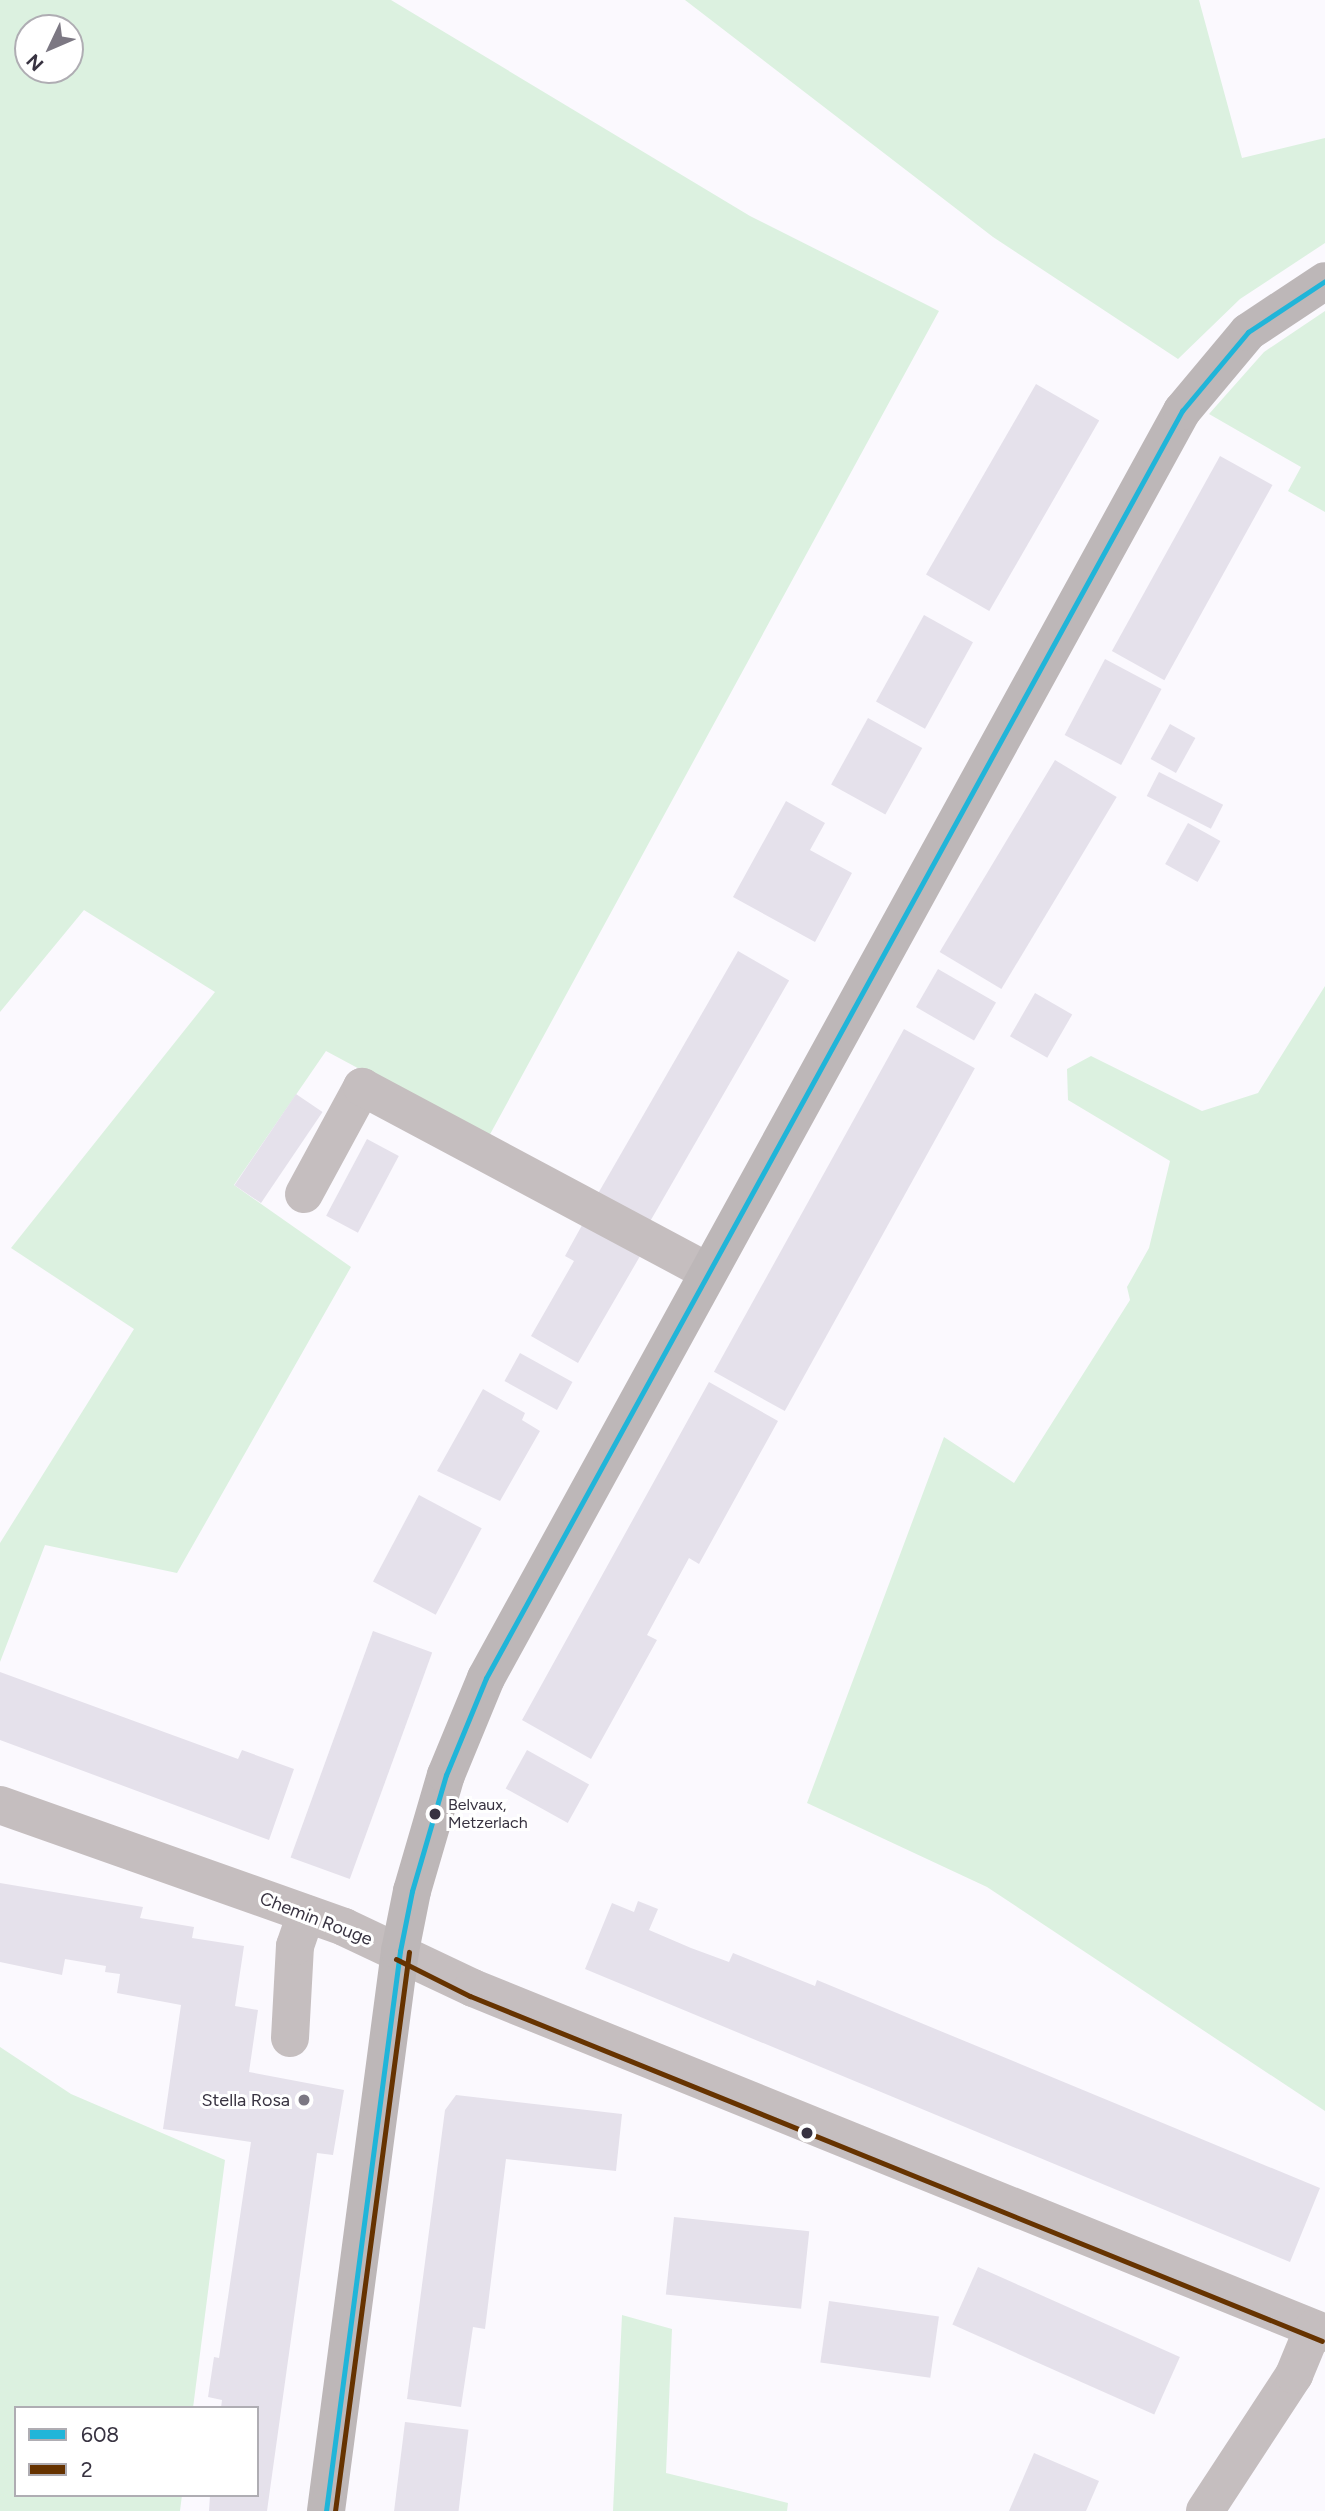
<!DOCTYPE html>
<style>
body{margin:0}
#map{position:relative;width:1325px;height:2511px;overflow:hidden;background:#fbf9fe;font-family:Figtree,sans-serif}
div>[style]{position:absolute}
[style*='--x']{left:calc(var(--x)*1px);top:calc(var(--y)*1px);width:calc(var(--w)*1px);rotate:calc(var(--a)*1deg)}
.green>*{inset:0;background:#dcf1e0}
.building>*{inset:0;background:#e5e1eb;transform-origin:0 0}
.minor>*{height:38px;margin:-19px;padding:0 19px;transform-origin:19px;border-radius:19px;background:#c5bebf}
.major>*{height:38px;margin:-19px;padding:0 19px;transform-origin:19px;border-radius:19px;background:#bdb7b8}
.bus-1>*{height:5px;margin:-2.5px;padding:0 2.5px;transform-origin:2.5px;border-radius:2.5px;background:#20b5d9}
.bus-2>*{height:5px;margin:-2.5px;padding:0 2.5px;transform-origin:2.5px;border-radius:2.5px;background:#630}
.dots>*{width:19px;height:19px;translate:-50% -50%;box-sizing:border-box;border:4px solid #fff;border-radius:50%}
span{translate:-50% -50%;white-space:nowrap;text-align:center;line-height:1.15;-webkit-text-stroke:6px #fff;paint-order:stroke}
.bus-label{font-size:16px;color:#383341}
.left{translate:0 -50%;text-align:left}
.street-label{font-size:18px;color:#383341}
.poi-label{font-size:18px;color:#383341}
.right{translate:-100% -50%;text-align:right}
.legend{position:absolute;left:14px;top:2406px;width:245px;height:91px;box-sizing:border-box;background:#fff;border:2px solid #afadb3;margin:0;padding:9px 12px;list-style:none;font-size:21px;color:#383341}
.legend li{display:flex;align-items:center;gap:14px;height:35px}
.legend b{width:35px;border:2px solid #afadb3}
.north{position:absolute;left:14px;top:14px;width:70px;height:70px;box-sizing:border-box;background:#fff;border:2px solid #afadb3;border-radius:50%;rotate:226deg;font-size:19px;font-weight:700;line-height:28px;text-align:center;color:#383341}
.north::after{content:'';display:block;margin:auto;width:24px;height:32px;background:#7c7883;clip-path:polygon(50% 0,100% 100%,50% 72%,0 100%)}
</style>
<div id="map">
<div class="green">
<i style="clip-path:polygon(evenodd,0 0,391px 0,750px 216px,939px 311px,488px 1138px,326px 1051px,234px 1185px,351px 1267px,177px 1573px,45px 1545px,0 1662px,0 1543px,134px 1329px,11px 1248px,215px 992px,84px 910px,0 1012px,0 0,28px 28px,70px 28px,70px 70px,28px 70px,28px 28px)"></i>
<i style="clip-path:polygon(685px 0,1199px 0,1242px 158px,1325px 138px,1325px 243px,1240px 299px,1178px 359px,993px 237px)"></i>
<i style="clip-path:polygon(1325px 311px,1325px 512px,1288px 491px,1301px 467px,1209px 414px,1264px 352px)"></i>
<i style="clip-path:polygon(1325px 986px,1325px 2111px,987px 1887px,807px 1803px,944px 1437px,1014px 1483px,1130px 1300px,1127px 1287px,1149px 1248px,1170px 1161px,1068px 1100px,1067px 1069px,1091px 1056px,1202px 1111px,1258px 1093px)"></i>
<i style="clip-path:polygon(0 2047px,71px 2094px,225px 2160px,193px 2408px,16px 2408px,16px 2495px,182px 2495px,180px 2511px,0 2511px)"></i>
<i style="clip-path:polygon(622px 2315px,672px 2329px,666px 2473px,788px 2503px,787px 2511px,613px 2511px)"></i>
</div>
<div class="building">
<i style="left:1036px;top:384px;width:73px;height:220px;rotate:30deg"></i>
<i style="left:1220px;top:456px;width:60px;height:223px;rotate:29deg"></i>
<i style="left:924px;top:615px;width:56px;height:99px;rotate:29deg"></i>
<i style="left:1105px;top:659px;width:64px;height:86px;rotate:28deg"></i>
<i style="left:868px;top:718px;width:62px;height:76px;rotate:29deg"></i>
<i style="left:1170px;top:724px;width:29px;height:40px;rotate:29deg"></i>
<i style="left:1055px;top:760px;width:72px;height:224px;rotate:31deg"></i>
<i style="left:1159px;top:772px;width:72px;height:27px;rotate:27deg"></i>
<i style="clip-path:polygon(786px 801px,825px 823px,810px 850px,852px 873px,815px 942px,733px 897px)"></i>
<i style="left:1188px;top:823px;width:37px;height:47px;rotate:29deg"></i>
<i style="left:738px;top:951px;width:59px;height:290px;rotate:30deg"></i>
<i style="left:938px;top:969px;width:67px;height:44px;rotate:30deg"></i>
<i style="left:1035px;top:993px;width:43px;height:50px;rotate:30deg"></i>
<i style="left:904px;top:1029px;width:81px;height:392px;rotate:29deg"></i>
<i style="left:296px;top:1094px;width:32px;height:110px;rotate:34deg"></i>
<i style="left:367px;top:1139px;width:36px;height:87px;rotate:28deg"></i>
<i style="clip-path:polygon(586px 1218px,643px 1251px,578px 1363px,531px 1336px,574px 1261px,565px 1256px)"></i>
<i style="left:520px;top:1353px;width:60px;height:32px;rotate:29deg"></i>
<i style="clip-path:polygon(709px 1382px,778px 1421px,699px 1564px,689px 1558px,647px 1635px,657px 1640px,591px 1759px,522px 1720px)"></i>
<i style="clip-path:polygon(483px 1389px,525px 1413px,522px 1420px,540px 1431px,500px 1501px,437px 1471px)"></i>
<i style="left:419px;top:1495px;width:71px;height:98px;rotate:28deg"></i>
<i style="left:373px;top:1631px;width:63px;height:241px;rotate:20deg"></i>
<i style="clip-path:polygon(0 1672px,238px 1759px,242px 1750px,294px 1769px,269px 1840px,0 1740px)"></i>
<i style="left:527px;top:1750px;width:71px;height:44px;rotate:29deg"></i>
<i style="clip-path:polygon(0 1883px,143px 1907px,140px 1918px,194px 1927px,192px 1938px,244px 1946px,235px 2006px,258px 2010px,249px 2072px,344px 2090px,333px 2155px,317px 2153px,267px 2511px,209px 2511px,210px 2495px,257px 2495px,257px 2408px,221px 2408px,222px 2400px,208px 2397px,214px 2357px,219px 2358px,251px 2142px,163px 2129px,181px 2005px,117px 1993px,120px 1974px,105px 1972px,106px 1966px,65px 1959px,62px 1975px,0 1962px)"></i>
<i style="clip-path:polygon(638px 1901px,658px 1909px,649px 1930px,691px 1948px,729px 1962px,733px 1953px,815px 1986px,817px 1980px,1320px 2188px,1290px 2262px,585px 1969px,612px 1903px,634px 1912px)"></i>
<i style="clip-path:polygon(456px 2095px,622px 2114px,616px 2171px,506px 2159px,485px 2329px,473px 2327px,461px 2407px,407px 2399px,445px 2110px)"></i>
<i style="left:674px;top:2217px;width:136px;height:78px;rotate:6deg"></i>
<i style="left:978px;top:2267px;width:221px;height:63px;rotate:24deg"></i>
<i style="left:829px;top:2301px;width:111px;height:62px;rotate:8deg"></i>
<i style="left:405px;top:2422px;width:64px;height:90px;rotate:7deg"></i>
<i style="clip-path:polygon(1034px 2453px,1099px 2481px,1086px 2511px,1009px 2511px)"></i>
</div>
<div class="minor">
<i style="--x:304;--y:1194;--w:122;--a:-61.5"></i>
<i style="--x:362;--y:1087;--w:392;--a:28.1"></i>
<i style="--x:0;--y:1805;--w:365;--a:19.5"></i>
<i style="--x:344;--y:1927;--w:143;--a:25.3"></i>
<i style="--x:473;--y:1988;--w:919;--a:22.04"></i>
<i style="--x:290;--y:2038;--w:92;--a:-86.9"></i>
<i style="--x:295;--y:1946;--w:34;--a:-71"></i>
<i style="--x:1205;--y:2511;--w:163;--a:-56.8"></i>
<i style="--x:1294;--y:2375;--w:50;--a:-67.6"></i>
</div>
<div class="major">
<i style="--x:326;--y:2511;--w:565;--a:-82.47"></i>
<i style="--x:400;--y:1951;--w:61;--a:-78.7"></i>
<i style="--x:412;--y:1891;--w:121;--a:-73.7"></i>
<i style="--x:446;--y:1775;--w:105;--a:-67.6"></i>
<i style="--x:486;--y:1678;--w:1446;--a:-61.22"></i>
<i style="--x:1182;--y:411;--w:103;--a:-50.1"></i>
<i style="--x:1248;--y:332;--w:92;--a:-33.5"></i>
</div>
<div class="bus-1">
<i style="--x:326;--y:2511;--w:565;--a:-82.47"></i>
<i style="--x:400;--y:1951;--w:61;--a:-78.7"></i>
<i style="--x:412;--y:1891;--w:121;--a:-73.7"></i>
<i style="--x:446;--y:1775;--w:105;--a:-67.6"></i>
<i style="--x:486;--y:1678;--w:1446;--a:-61.22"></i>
<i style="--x:1182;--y:411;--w:103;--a:-50.1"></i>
<i style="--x:1248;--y:332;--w:92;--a:-33.5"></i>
</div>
<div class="bus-2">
<i style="--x:396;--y:1959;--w:83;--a:26.6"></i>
<i style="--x:470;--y:1996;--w:919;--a:22.04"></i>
<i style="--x:335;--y:2511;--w:564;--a:-82.46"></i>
</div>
<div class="dots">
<i style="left:435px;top:1814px;background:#383341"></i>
<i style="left:304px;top:2100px;background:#7c7883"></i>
<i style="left:807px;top:2133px;background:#383341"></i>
</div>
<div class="bus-label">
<span class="left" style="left:448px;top:1814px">Belvaux,<br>Metzerlach</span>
</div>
<div class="street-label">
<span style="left:316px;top:1919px;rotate:21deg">Chemin Rouge</span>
</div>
<div class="poi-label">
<span class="right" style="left:290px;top:2100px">Stella Rosa</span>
</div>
<ul class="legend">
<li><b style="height:9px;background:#20b5d9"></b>608</li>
<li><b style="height:9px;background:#630"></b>2</li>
</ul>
<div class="north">N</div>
</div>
